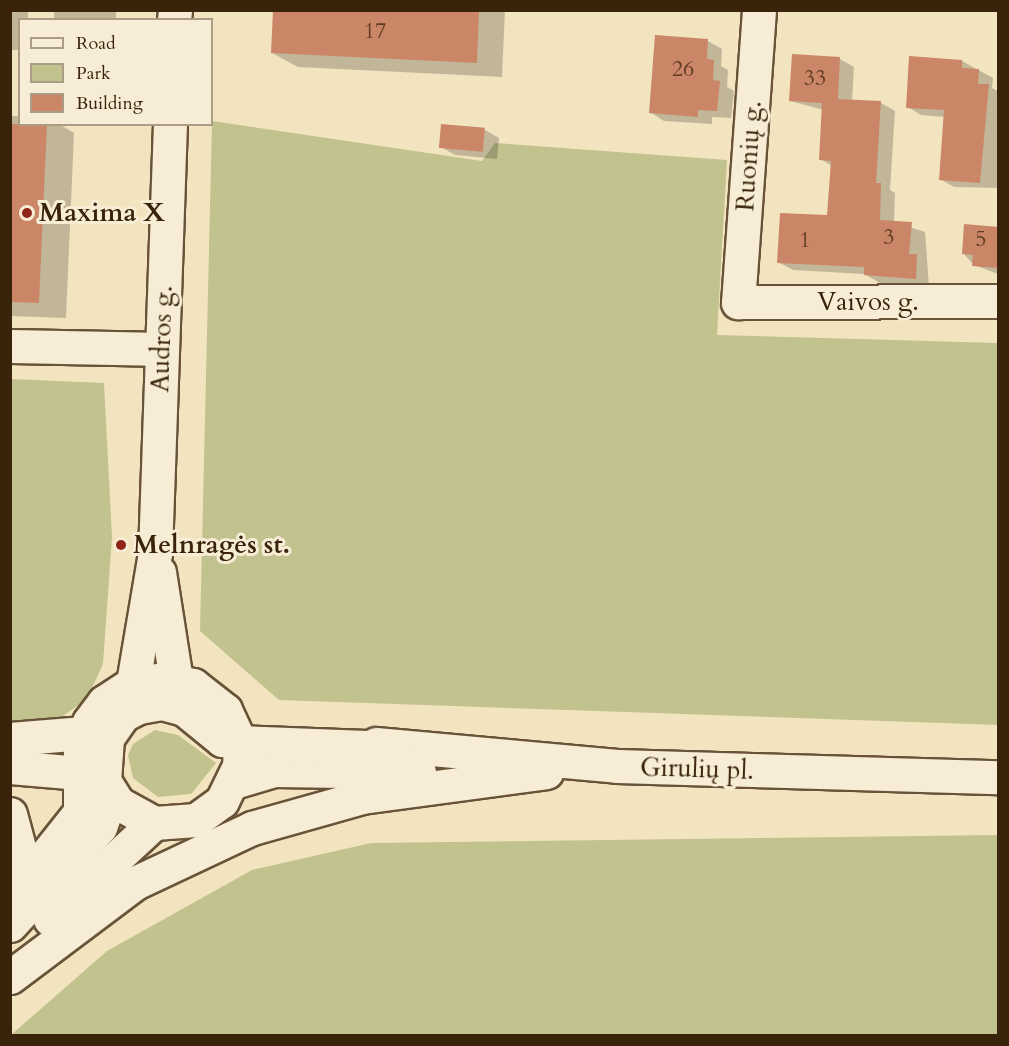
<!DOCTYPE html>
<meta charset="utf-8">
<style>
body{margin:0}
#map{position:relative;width:1009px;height:1046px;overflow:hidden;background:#f3e4c0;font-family:Cardo,serif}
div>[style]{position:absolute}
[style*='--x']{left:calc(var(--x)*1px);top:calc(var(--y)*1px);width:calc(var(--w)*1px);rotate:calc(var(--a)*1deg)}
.green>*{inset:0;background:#c2c28e}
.shadow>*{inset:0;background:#0003;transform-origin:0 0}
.building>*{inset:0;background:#cb8667;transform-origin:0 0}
.roads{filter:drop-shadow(2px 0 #685338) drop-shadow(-2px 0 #685338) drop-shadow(0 2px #685338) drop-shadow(0 -2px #685338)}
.minor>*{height:33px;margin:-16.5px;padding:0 16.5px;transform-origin:16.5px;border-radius:16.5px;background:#f7edd6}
.secondary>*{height:33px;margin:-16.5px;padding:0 16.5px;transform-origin:16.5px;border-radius:16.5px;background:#f7edd6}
.dots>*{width:16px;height:16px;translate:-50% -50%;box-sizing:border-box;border:3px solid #f7edd6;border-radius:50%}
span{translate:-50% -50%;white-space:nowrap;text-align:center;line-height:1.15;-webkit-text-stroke:6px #f7edd6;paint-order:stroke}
.number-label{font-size:22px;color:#5e3c22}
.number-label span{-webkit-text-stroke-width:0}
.street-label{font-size:26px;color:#3a230b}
.poi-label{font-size:26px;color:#3a230b;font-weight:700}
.left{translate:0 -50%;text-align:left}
.frame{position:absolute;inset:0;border:12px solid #3a230b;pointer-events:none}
.legend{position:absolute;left:18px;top:18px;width:195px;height:108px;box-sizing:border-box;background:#f7edd6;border:2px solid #ab9c85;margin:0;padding:8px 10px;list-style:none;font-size:18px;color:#3a230b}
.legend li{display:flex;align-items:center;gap:12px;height:30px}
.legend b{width:30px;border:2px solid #ab9c85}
</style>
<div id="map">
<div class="green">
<i style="clip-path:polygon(212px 121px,482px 161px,495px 143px,727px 160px,717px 335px,998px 343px,998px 725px,279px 700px,200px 631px)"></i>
<i style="clip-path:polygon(10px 379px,104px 383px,112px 537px,103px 664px,87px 699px,60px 718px,11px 727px)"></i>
<i style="clip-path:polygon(155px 730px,178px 735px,216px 763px,191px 794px,158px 797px,133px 778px,128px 755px,133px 744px)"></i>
<i style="clip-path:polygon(998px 835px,998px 1035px,11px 1035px,107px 951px,252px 870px,371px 843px)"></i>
</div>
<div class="shadow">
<i style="clip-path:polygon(10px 10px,28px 10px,28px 20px,20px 20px,20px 50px,10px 50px)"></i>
<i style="left:54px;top:10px;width:62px;height:10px"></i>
<i style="clip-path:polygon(275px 10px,505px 10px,502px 77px,298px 67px,272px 53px)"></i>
<i style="clip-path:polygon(708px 41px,722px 49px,721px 66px,728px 70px,727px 87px,734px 91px,731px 118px,712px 117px,712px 124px,664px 121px,650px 112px)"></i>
<i style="clip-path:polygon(793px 56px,840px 59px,854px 67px,852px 101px,881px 103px,895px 111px,890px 190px,895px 193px,894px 222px,925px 232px,929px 286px,880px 283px,864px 274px,793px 270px,778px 262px,829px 217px,832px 166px,821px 159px,824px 110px,790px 101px)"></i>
<i style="clip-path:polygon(962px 61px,993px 78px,992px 88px,998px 91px,998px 188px,954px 187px,940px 179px,945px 117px,921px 115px,908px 107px)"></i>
<i style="clip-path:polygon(10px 116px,20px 116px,20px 124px,59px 124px,74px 133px,66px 318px,10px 316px)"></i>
<i style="clip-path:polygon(485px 130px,499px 138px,497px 159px,455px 155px,441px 147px)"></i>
<i style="clip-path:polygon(966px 226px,998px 227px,998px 274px,974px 265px,963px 253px)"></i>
</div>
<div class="building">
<i style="clip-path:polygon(273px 10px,479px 10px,477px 63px,271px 53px)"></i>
<i style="clip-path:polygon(655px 35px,708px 39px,707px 59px,714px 60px,713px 80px,720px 81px,717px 111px,698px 110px,698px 117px,649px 113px)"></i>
<i style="clip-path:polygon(792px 54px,840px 57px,838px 99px,881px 101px,876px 183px,881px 183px,880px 220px,912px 222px,909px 254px,917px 254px,916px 279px,864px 275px,864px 267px,777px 263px,780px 213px,827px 215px,831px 161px,819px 160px,822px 103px,789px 101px)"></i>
<i style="clip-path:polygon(909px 56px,962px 60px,962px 68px,979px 69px,978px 84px,989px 84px,980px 183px,939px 180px,944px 110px,906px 108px)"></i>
<i style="clip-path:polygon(10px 124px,47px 124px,39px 303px,10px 302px)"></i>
<i style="left:441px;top:124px;width:44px;height:24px;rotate:5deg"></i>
<i style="clip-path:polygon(964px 224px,999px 227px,999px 268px,972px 266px,973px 255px,962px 254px)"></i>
</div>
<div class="roads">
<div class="minor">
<i style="--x:759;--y:10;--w:293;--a:94.1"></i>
<i style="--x:738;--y:302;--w:260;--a:-0.2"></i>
<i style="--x:174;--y:20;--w:10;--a:-84"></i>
<i style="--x:10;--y:346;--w:152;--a:1.1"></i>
<i style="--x:159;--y:572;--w:110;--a:81.1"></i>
<i style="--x:133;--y:683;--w:132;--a:-80.4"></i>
<i style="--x:155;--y:553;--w:429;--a:-88"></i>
<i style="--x:10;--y:739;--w:74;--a:-4.6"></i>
<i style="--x:10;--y:767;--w:70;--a:4.9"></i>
</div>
<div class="secondary">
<i style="--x:376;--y:744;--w:242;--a:5.2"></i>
<i style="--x:617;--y:766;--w:381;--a:1.7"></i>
<i style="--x:234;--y:782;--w:42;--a:-16.7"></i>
<i style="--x:274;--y:770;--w:145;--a:0.8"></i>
<i style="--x:10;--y:814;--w:42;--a:75"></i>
<i style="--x:21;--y:855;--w:41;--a:99.9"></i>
<i style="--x:10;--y:900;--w:112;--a:-51.5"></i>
<i style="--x:80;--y:812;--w:65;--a:-90"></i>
<i style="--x:80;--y:747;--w:27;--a:-70"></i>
<i style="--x:89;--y:722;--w:25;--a:-53"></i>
<i style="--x:104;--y:702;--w:35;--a:-33"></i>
<i style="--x:133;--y:683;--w:32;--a:-7"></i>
<i style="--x:165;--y:679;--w:29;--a:12"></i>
<i style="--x:193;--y:685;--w:41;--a:38"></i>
<i style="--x:225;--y:710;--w:35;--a:65"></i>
<i style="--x:240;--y:742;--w:24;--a:92"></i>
<i style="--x:239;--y:766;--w:39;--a:116"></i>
<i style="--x:222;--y:801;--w:32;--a:144"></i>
<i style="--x:196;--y:820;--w:42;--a:175.9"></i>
<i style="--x:154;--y:823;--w:41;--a:-150.9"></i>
<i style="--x:118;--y:803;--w:26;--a:-122"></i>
<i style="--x:104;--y:781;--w:43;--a:-86"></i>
<i style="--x:107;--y:738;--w:28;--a:-55"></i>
<i style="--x:123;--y:715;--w:18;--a:-27"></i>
<i style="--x:139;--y:707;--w:23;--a:-10"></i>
<i style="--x:162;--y:703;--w:23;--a:15"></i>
<i style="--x:184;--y:709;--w:49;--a:39.2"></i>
<i style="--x:222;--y:740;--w:18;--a:6"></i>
<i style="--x:240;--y:742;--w:156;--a:2.2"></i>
<i style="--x:50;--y:919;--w:142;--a:-42.7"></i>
<i style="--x:10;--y:925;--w:133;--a:-47.4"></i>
<i style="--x:100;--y:827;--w:32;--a:-70"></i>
<i style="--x:10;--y:977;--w:156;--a:-36.9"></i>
<i style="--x:135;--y:883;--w:129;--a:-25.2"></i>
<i style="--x:252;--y:828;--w:114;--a:-15.7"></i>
<i style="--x:362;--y:797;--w:186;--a:-7.7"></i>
</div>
</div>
<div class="dots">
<i style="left:27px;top:213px;background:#8f2418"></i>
<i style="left:121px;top:545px;background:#8f2418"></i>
</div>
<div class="number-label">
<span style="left:375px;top:32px">17</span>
<span style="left:683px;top:70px">26</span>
<span style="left:815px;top:79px">33</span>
<span style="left:889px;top:238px">3</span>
<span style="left:981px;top:240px">5</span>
<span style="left:805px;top:241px">1</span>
</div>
<div class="street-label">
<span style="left:749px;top:156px;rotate:-86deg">Ruonių g.</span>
<span style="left:868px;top:302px">Vaivos g.</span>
<span style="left:162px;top:339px;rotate:-88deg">Audros g.</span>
<span style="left:697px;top:769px;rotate:2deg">Girulių pl.</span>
</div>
<div class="poi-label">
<span class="left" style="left:39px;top:213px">Maxima X</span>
<span class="left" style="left:133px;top:545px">Melnragės st.</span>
</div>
<div class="frame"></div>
<ul class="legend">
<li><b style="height:8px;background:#f7edd6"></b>Road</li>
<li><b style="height:16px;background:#c2c28e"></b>Park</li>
<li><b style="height:16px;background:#cb8667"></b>Building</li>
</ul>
</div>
